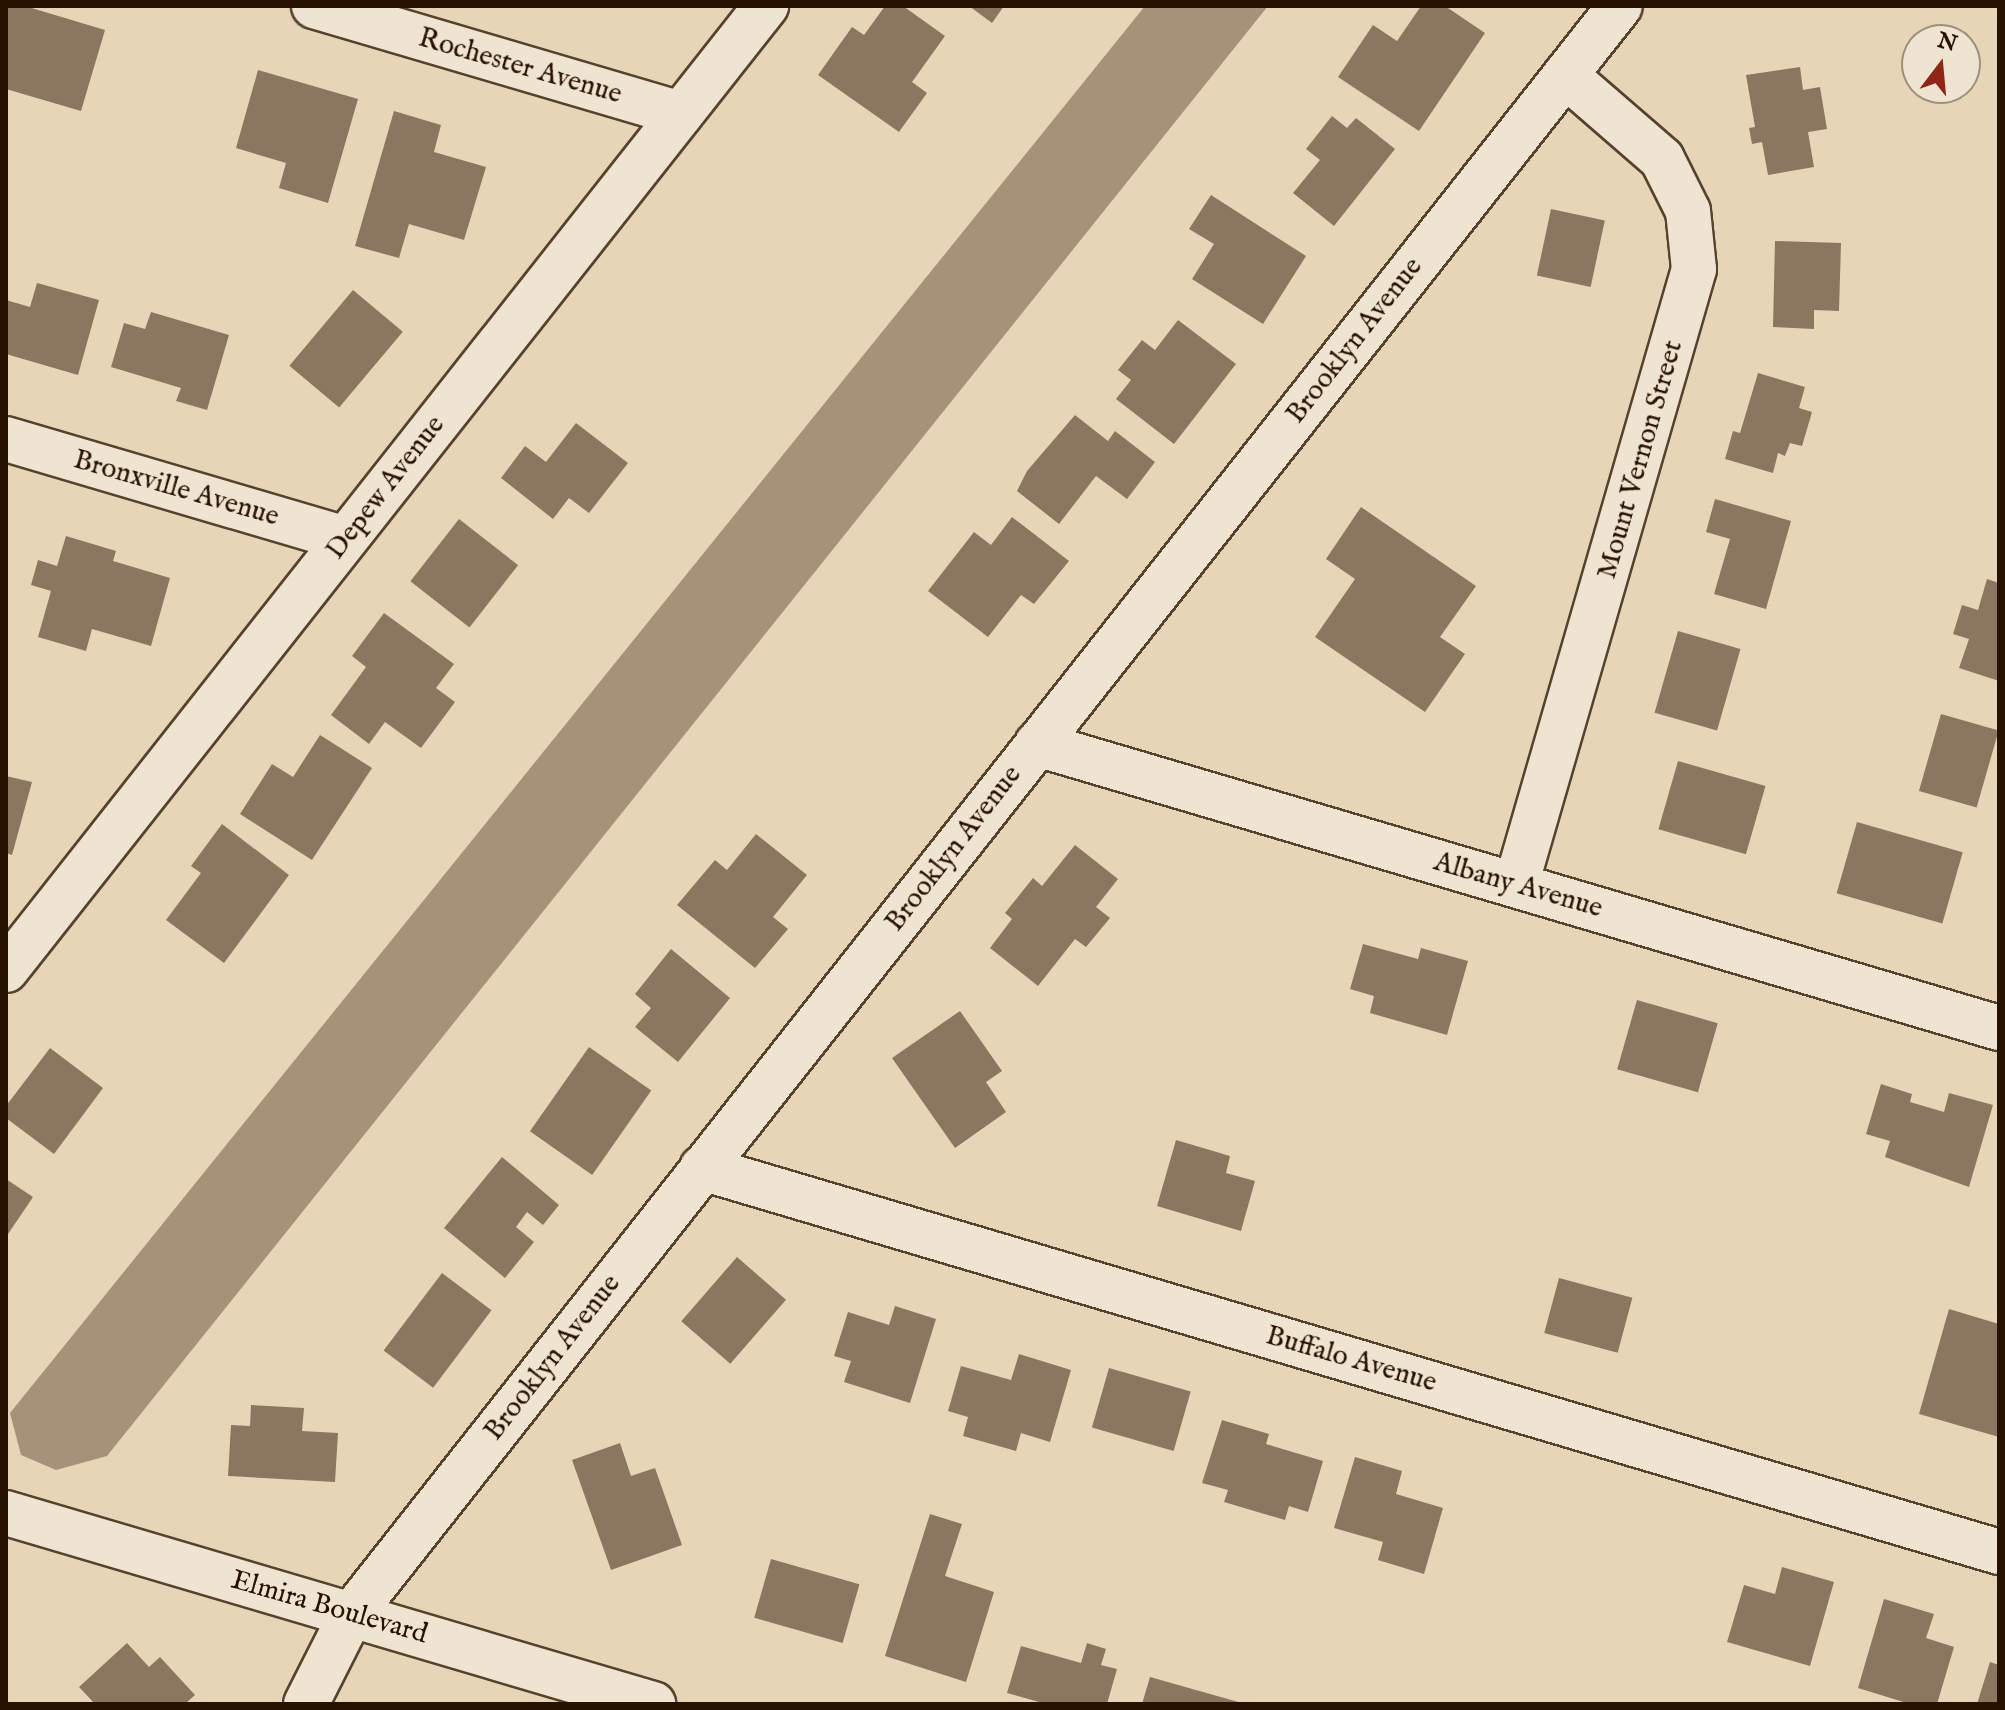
<!DOCTYPE html>
<style>
body{margin:0}
#map{position:relative;width:2005px;height:1710px;overflow:hidden;background:#e7d5b8;font-family:"IM FELL English",serif}
div>[style]{position:absolute}
[style*='--x']{left:calc(var(--x)*1px);top:calc(var(--y)*1px);width:calc(var(--w)*1px);rotate:calc(var(--a)*1deg)}
.water>*{inset:0;background:#a69279}
.building>*{inset:0;background:#8b7760;transform-origin:0 0}
.roads{filter:drop-shadow(2px 0 #57422e) drop-shadow(-2px 0 #57422e) drop-shadow(0 2px #57422e) drop-shadow(0 -2px #57422e)}
.minor>*{height:44px;margin:-22px;padding:0 22px;transform-origin:22px;border-radius:22px;background:#efe4d1}
span{translate:-50% -50%;white-space:nowrap;text-align:center;line-height:1.15;-webkit-text-stroke:6px #efe4d1;paint-order:stroke}
.street-label{font-size:28px;color:#271100}
.frame{position:absolute;inset:0;border:8px solid #271100;pointer-events:none}
.north{position:absolute;left:1901px;top:24px;width:80px;height:80px;box-sizing:border-box;background:#efe4d1;border:2px solid #9f907d;border-radius:50%;rotate:16deg;font-size:22px;font-weight:700;line-height:32px;text-align:center;color:#271100}
.north::after{content:'';display:block;margin:auto;width:28px;height:36px;background:#8f2418;clip-path:polygon(50% 0,100% 100%,50% 72%,0 100%)}
</style>
<div id="map">
<div class="water">
<i style="clip-path:polygon(1145px 6px,1268px 6px,107px 1456px,56px 1470px,21px 1455px,10px 1413px)"></i>
</div>
<div class="building">
<i style="clip-path:polygon(6px 6px,25px 6px,105px 30px,81px 111px,6px 89px)"></i>
<i style="clip-path:polygon(885px 6px,903px 6px,945px 36px,912px 82px,927px 93px,899px 132px,818px 75px,852px 27px,864px 35px)"></i>
<i style="clip-path:polygon(969px 6px,1004px 6px,992px 23px)"></i>
<i style="clip-path:polygon(1421px 6px,1445px 6px,1485px 33px,1419px 131px,1338px 77px,1373px 25px,1397px 41px)"></i>
<i style="clip-path:polygon(1800px 67px,1803px 90px,1820px 87px,1827px 129px,1808px 132px,1814px 167px,1768px 175px,1762px 142px,1752px 144px,1749px 128px,1755px 127px,1746px 75px)"></i>
<i style="clip-path:polygon(258px 70px,358px 99px,328px 203px,279px 188px,286px 163px,236px 148px)"></i>
<i style="clip-path:polygon(394px 111px,441px 125px,434px 152px,486px 167px,464px 240px,409px 224px,399px 258px,355px 246px)"></i>
<i style="clip-path:polygon(1332px 116px,1347px 128px,1356px 118px,1395px 149px,1334px 226px,1293px 193px,1320px 160px,1306px 149px)"></i>
<i style="clip-path:polygon(1211px 195px,1306px 256px,1263px 324px,1192px 279px,1214px 244px,1189px 229px)"></i>
<i style="left:1551px;top:209px;width:55px;height:68px;rotate:12deg"></i>
<i style="clip-path:polygon(1775px 241px,1841px 243px,1839px 311px,1814px 310px,1814px 329px,1773px 327px)"></i>
<i style="clip-path:polygon(37px 283px,99px 300px,78px 375px,6px 354px,6px 300px,30px 307px)"></i>
<i style="left:353px;top:290px;width:65px;height:99px;rotate:40deg"></i>
<i style="clip-path:polygon(151px 312px,229px 335px,207px 410px,176px 401px,181px 388px,111px 367px,124px 323px,145px 329px)"></i>
<i style="clip-path:polygon(1178px 320px,1236px 364px,1174px 444px,1116px 399px,1131px 380px,1118px 370px,1142px 340px,1155px 350px)"></i>
<i style="clip-path:polygon(1758px 373px,1805px 387px,1799px 408px,1812px 412px,1802px 446px,1790px 443px,1785px 456px,1778px 453px,1773px 473px,1725px 459px,1733px 431px,1740px 433px)"></i>
<i style="clip-path:polygon(1075px 415px,1108px 441px,1115px 431px,1155px 462px,1127px 499px,1096px 476px,1059px 524px,1017px 491px,1027px 471px)"></i>
<i style="clip-path:polygon(576px 423px,628px 463px,589px 513px,569px 498px,553px 519px,501px 478px,525px 446px,546px 462px)"></i>
<i style="clip-path:polygon(1715px 499px,1791px 521px,1766px 609px,1714px 594px,1730px 539px,1706px 532px)"></i>
<i style="clip-path:polygon(1361px 507px,1476px 586px,1440px 637px,1465px 654px,1425px 712px,1315px 637px,1355px 579px,1326px 559px)"></i>
<i style="clip-path:polygon(1012px 517px,1069px 561px,1034px 604px,1021px 595px,988px 637px,928px 591px,974px 532px,991px 545px)"></i>
<i style="left:459px;top:519px;width:75px;height:79px;rotate:38deg"></i>
<i style="clip-path:polygon(66px 536px,116px 551px,113px 561px,170px 578px,151px 646px,92px 629px,86px 651px,38px 637px,51px 591px,31px 585px,38px 560px,57px 566px)"></i>
<i style="clip-path:polygon(1987px 579px,1999px 583px,1999px 681px,1959px 668px,1969px 639px,1953px 634px,1962px 605px,1978px 610px)"></i>
<i style="clip-path:polygon(384px 613px,454px 664px,436px 688px,455px 702px,421px 748px,385px 722px,369px 744px,331px 715px,366px 667px,352px 656px)"></i>
<i style="left:1678px;top:631px;width:65px;height:85px;rotate:16deg"></i>
<i style="left:1941px;top:714px;width:60px;height:80px;rotate:16deg"></i>
<i style="clip-path:polygon(320px 735px,372px 768px,312px 860px,240px 814px,272px 764px,293px 777px)"></i>
<i style="left:1678px;top:761px;width:91px;height:71px;rotate:16deg"></i>
<i style="clip-path:polygon(6px 776px,32px 782px,12px 855px,6px 853px)"></i>
<i style="left:1857px;top:822px;width:110px;height:74px;rotate:16deg"></i>
<i style="clip-path:polygon(222px 824px,289px 875px,224px 963px,166px 920px,201px 873px,191px 866px)"></i>
<i style="clip-path:polygon(756px 834px,807px 875px,773px 917px,788px 929px,755px 968px,677px 905px,715px 860px,727px 870px)"></i>
<i style="clip-path:polygon(1075px 845px,1118px 879px,1096px 907px,1110px 918px,1086px 947px,1075px 939px,1038px 986px,990px 948px,1012px 919px,1005px 913px,1033px 878px,1042px 886px)"></i>
<i style="clip-path:polygon(1363px 944px,1418px 959px,1421px 948px,1468px 961px,1447px 1035px,1370px 1013px,1374px 996px,1350px 989px)"></i>
<i style="clip-path:polygon(671px 949px,730px 998px,678px 1062px,635px 1027px,651px 1008px,635px 994px)"></i>
<i style="left:1637px;top:1000px;width:84px;height:72px;rotate:16deg"></i>
<i style="clip-path:polygon(960px 1011px,1002px 1071px,986px 1082px,1006px 1112px,955px 1148px,892px 1058px)"></i>
<i style="left:589px;top:1047px;width:76px;height:103px;rotate:35deg"></i>
<i style="clip-path:polygon(50px 1048px,103px 1088px,54px 1154px,6px 1118px,6px 1106px)"></i>
<i style="clip-path:polygon(1881px 1084px,1912px 1094px,1910px 1102px,1944px 1112px,1949px 1093px,1993px 1105px,1969px 1187px,1885px 1157px,1890px 1141px,1866px 1134px)"></i>
<i style="clip-path:polygon(1176px 1140px,1230px 1156px,1226px 1173px,1255px 1181px,1241px 1231px,1157px 1206px)"></i>
<i style="clip-path:polygon(502px 1157px,559px 1205px,543px 1225px,527px 1212px,516px 1227px,534px 1242px,505px 1278px,444px 1228px)"></i>
<i style="clip-path:polygon(6px 1179px,33px 1197px,6px 1237px)"></i>
<i style="left:737px;top:1257px;width:65px;height:85px;rotate:41deg"></i>
<i style="left:442px;top:1273px;width:62px;height:97px;rotate:37deg"></i>
<i style="left:1559px;top:1278px;width:76px;height:57px;rotate:15deg"></i>
<i style="clip-path:polygon(895px 1306px,936px 1319px,910px 1403px,844px 1382px,851px 1361px,834px 1356px,848px 1312px,889px 1325px)"></i>
<i style="clip-path:polygon(1949px 1309px,1999px 1324px,1999px 1437px,1919px 1414px)"></i>
<i style="clip-path:polygon(1019px 1354px,1071px 1370px,1050px 1442px,1021px 1433px,1016px 1451px,963px 1436px,968px 1417px,948px 1411px,961px 1366px,1011px 1380px)"></i>
<i style="left:1109px;top:1368px;width:85px;height:62px;rotate:16deg"></i>
<i style="clip-path:polygon(251px 1405px,304px 1408px,302px 1431px,338px 1433px,335px 1482px,228px 1476px,231px 1425px,250px 1426px)"></i>
<i style="clip-path:polygon(1222px 1420px,1269px 1434px,1266px 1444px,1323px 1461px,1308px 1512px,1289px 1506px,1285px 1520px,1224px 1502px,1228px 1490px,1202px 1483px)"></i>
<i style="clip-path:polygon(620px 1443px,631px 1476px,655px 1468px,682px 1545px,611px 1570px,572px 1460px)"></i>
<i style="clip-path:polygon(1355px 1457px,1402px 1471px,1396px 1494px,1443px 1508px,1424px 1574px,1378px 1560px,1383px 1542px,1334px 1528px)"></i>
<i style="clip-path:polygon(930px 1514px,962px 1524px,945px 1576px,994px 1592px,966px 1682px,885px 1656px)"></i>
<i style="left:771px;top:1559px;width:92px;height:61px;rotate:16deg"></i>
<i style="clip-path:polygon(1782px 1567px,1834px 1582px,1810px 1666px,1727px 1642px,1744px 1585px,1775px 1594px)"></i>
<i style="clip-path:polygon(1884px 1599px,1934px 1614px,1926px 1638px,1954px 1647px,1937px 1704px,1910px 1704px,1858px 1688px)"></i>
<i style="clip-path:polygon(127px 1643px,149px 1667px,160px 1657px,195px 1695px,185px 1704px,95px 1704px,79px 1687px)"></i>
<i style="clip-path:polygon(1087px 1643px,1106px 1649px,1101px 1665px,1117px 1669px,1107px 1704px,1046px 1704px,1007px 1693px,1021px 1646px,1081px 1663px)"></i>
<i style="clip-path:polygon(1990px 1662px,1999px 1665px,1999px 1704px,1977px 1704px)"></i>
<i style="clip-path:polygon(1150px 1677px,1242px 1703px,1242px 1704px,1142px 1704px)"></i>
</div>
<div class="roads">
<div class="minor">
<i style="--x:314;--y:6;--w:382;--a:16.4"></i>
<i style="--x:6;--y:439;--w:353;--a:16.4"></i>
<i style="--x:1037;--y:744;--w:1003;--a:16.45"></i>
<i style="--x:1516;--y:885;--w:641;--a:-73.88"></i>
<i style="--x:1694;--y:269;--w:58;--a:-95.9"></i>
<i style="--x:1688;--y:211;--w:58;--a:-116.6"></i>
<i style="--x:1662;--y:159;--w:128;--a:-139.1"></i>
<i style="--x:6;--y:970;--w:1228;--a:-51.75"></i>
<i style="--x:702;--y:1168;--w:1353;--a:16.49"></i>
<i style="--x:6;--y:1513;--w:675;--a:16.45"></i>
<i style="--x:306;--y:1704;--w:100;--a:-63.2"></i>
<i style="--x:351;--y:1615;--w:2049;--a:-51.74"></i>
</div>
</div>
<div class="street-label">
<span style="left:520px;top:67px;rotate:16deg">Rochester Avenue</span>
<span style="left:1355px;top:341px;rotate:-52deg">Brooklyn Avenue</span>
<span style="left:1641px;top:460px;rotate:-74deg">Mount Vernon Street</span>
<span style="left:386px;top:488px;rotate:-52deg">Depew Avenue</span>
<span style="left:176px;top:489px;rotate:16deg">Bronxville Avenue</span>
<span style="left:954px;top:849px;rotate:-52deg">Brooklyn Avenue</span>
<span style="left:1518px;top:886px;rotate:16deg">Albany Avenue</span>
<span style="left:553px;top:1358px;rotate:-52deg">Brooklyn Avenue</span>
<span style="left:1351px;top:1360px;rotate:16deg">Buffalo Avenue</span>
<span style="left:329px;top:1608px;rotate:16deg">Elmira Boulevard</span>
</div>
<div class="frame"></div>
<div class="north">N</div>
</div>
